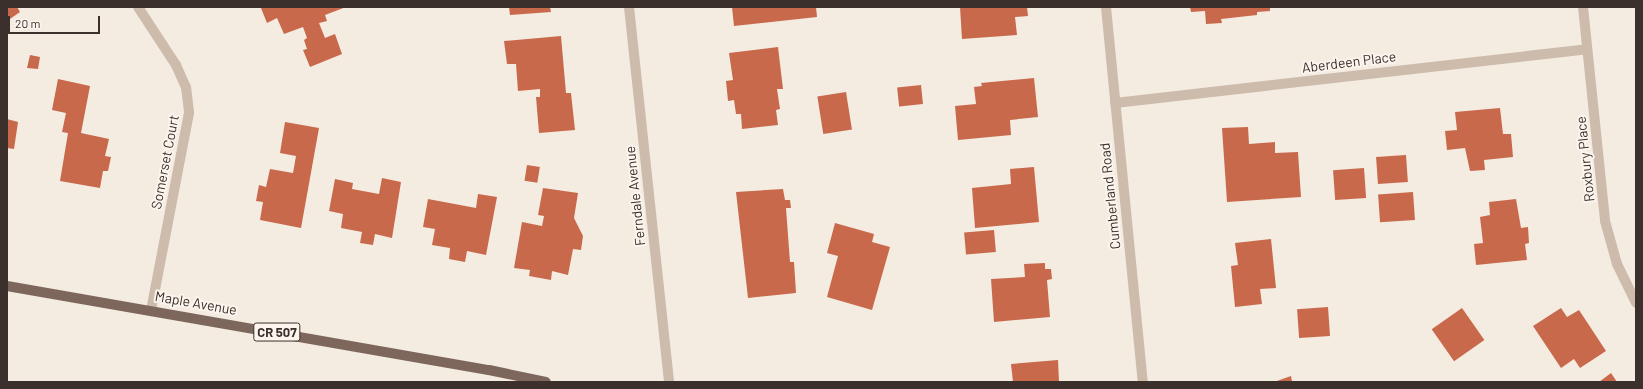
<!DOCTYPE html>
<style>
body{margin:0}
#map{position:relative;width:1643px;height:389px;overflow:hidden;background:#f4ebe1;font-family:Barlow,sans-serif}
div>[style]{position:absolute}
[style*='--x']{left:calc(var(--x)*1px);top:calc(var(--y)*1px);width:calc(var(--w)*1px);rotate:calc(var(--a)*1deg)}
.building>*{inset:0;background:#c8694b;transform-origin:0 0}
.minor>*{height:10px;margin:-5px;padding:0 5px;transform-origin:5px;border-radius:5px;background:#cdbbac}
.major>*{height:10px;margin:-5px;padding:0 5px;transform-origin:5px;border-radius:5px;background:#7d675c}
span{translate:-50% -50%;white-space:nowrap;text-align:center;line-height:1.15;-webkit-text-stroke:4px #fbf5ee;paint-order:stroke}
.shield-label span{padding:1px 3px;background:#fbf5ee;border:1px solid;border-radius:3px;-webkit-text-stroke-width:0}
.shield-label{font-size:13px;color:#3b302b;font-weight:700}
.street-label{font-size:14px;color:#3b302b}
.frame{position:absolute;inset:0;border:8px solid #3b302b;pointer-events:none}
.scale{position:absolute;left:8px;top:16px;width:92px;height:18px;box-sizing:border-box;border:2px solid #3b302b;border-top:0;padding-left:5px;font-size:12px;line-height:14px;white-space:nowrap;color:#3b302b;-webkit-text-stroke:3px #fbf5ee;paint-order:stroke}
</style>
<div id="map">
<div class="building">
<i style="clip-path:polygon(7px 7px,17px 7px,20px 12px,7px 21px)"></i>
<i style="clip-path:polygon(264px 7px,346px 7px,325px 15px,327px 21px,319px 23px,325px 38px,335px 34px,342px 54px,310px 67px,303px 50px,307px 49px,304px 40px,307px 38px,303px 27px,284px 34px,277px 18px,267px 23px,261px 8px)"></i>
<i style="clip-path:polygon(509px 7px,550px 7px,551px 12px,510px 15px)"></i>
<i style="clip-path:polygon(732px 7px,816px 7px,817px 17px,734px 26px)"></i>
<i style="clip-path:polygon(960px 7px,1027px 7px,1028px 16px,1015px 17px,1017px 35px,962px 39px)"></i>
<i style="clip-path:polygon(1190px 7px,1270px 7px,1270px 11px,1257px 12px,1257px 15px,1221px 19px,1222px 23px,1206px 24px,1205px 11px,1191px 12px)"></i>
<i style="clip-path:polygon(561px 36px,566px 93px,571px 93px,575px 130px,539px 133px,536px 97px,540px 97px,540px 89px,518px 91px,516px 64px,507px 64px,504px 41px)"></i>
<i style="clip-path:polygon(778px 47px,783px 89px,777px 89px,780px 109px,776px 110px,778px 125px,742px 129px,741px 114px,736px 114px,734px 100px,728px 101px,726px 81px,733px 80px,729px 53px)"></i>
<i style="clip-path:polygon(30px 55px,40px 57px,38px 69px,27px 68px)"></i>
<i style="clip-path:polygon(1034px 78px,1038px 117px,1010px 120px,1011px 135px,958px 140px,955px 106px,976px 104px,974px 87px,982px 86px,981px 83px)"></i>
<i style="clip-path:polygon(58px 79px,90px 86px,81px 133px,109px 139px,105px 156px,111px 157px,108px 171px,103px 171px,100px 188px,60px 181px,68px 133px,62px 132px,66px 113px,52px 110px)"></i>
<i style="left:921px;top:85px;width:19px;height:24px;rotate:84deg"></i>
<i style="left:846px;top:92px;width:38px;height:29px;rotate:81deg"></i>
<i style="clip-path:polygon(1500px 108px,1503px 134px,1511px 134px,1513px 157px,1484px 160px,1485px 170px,1470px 171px,1465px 148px,1447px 150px,1445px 131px,1457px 130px,1455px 112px)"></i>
<i style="clip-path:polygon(7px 119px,18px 122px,14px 149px,7px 148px)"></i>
<i style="clip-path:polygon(285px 122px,319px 128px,301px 228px,260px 220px,263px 202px,256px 201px,259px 185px,266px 187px,270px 169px,293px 173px,296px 156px,280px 153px)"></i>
<i style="clip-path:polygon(1248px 127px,1249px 144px,1275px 142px,1275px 153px,1298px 152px,1301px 197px,1227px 202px,1222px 128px)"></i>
<i style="left:1406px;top:155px;width:27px;height:30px;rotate:86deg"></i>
<i style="left:527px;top:165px;width:13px;height:16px;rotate:9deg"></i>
<i style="clip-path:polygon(1034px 167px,1039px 222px,975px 228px,972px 188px,1011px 184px,1010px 169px)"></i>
<i style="left:1364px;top:168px;width:30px;height:31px;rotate:86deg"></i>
<i style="clip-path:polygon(382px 178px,401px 182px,392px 238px,375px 234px,373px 245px,360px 243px,362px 232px,341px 228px,343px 214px,329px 211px,335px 179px,353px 183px,352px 189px,379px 194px)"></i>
<i style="clip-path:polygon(543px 188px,578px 193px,574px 218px,583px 236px,581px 250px,573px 249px,568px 275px,552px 271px,551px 280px,529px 276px,530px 270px,514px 268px,522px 222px,542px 226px,544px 216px,538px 215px)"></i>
<i style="clip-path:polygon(783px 189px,785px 200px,790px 200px,791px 208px,786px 208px,790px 262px,794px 262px,796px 293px,748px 298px,736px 192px)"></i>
<i style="left:1413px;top:192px;width:28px;height:35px;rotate:86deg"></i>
<i style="clip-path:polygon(478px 194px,497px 197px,486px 255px,467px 251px,465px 262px,449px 259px,450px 248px,432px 245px,435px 229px,423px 227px,428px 199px,476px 208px)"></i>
<i style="clip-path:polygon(1516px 199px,1521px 228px,1528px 227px,1529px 243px,1525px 244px,1527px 260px,1476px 265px,1474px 244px,1483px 243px,1480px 217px,1490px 215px,1489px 202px)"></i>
<i style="clip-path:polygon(835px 223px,874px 234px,872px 242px,890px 247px,872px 310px,827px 297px,838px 256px,827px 253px)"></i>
<i style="left:994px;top:230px;width:22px;height:30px;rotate:85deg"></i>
<i style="clip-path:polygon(1271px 239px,1276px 288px,1260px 289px,1262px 304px,1235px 307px,1231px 266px,1238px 265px,1235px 243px)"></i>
<i style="clip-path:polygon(1045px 263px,1045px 269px,1051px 269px,1052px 279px,1047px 280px,1050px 317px,994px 322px,991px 279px,1025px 277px,1024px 264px)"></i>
<i style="left:1328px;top:307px;width:29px;height:31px;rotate:86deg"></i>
<i style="left:1462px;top:308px;width:39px;height:37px;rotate:55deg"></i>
<i style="clip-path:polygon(1561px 308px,1567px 317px,1579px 310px,1606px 351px,1580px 368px,1574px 359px,1561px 368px,1533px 326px)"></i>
<i style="clip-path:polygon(1058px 360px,1059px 382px,1013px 382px,1011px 364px)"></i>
<i style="clip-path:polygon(1611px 373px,1617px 382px,1599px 382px)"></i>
<i style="clip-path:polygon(1291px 376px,1292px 382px,1274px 382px)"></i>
</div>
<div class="minor">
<i style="--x:138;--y:7;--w:69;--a:56.8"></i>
<i style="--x:176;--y:65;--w:24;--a:66"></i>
<i style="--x:186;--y:87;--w:26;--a:83"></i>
<i style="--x:189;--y:113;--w:201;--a:100.9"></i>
<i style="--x:629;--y:7;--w:377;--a:83.9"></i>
<i style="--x:1106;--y:7;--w:377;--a:84.4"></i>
<i style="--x:1583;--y:7;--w:215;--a:84.1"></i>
<i style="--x:1605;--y:221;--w:45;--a:74.4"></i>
<i style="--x:1617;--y:264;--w:43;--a:64"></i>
<i style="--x:1115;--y:103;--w:475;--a:-6.5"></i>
</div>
<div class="major">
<i style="--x:7;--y:286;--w:489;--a:9.9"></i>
<i style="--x:489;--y:370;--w:58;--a:11.9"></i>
</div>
<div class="shield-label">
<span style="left:277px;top:332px">CR 507</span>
</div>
<div class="street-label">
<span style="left:1349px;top:62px;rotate:-7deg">Aberdeen Place</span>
<span style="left:1585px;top:159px;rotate:-96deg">Roxbury Place</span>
<span style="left:165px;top:162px;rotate:-79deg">Somerset Court</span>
<span style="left:635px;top:196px;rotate:-96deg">Ferndale Avenue</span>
<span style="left:1110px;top:196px;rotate:-96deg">Cumberland Road</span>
<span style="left:196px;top:303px;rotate:10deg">Maple Avenue</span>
</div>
<div class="frame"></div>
<div class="scale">20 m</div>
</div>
